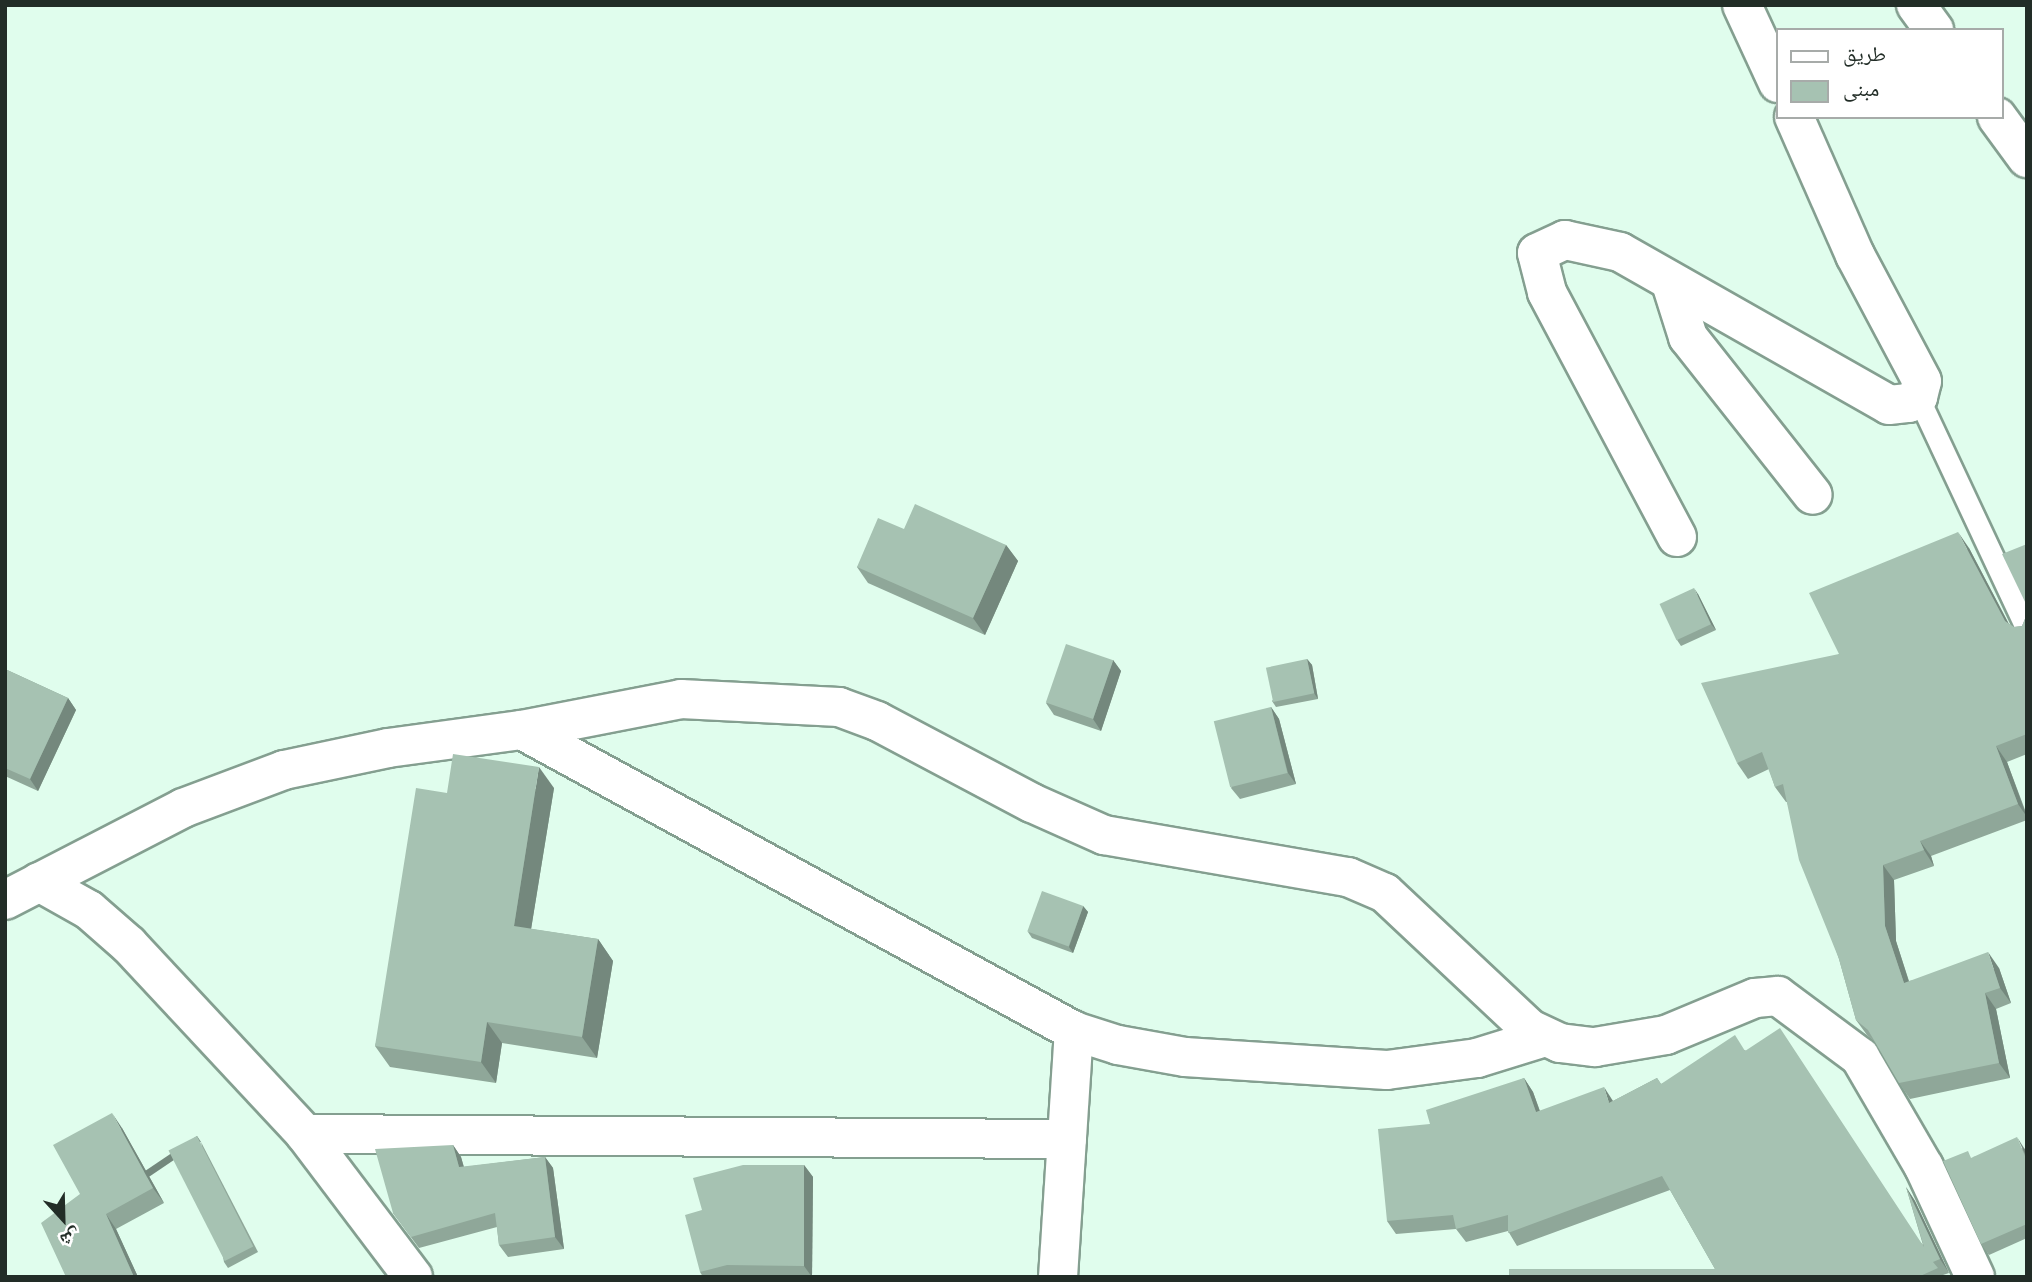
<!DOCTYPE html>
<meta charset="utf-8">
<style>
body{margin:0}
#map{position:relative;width:2032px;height:1282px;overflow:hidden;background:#e0fded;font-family:"PT Sans","Noto Naskh Arabic",sans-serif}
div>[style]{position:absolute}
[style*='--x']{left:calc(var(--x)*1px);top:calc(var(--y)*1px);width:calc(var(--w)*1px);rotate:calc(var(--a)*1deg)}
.roads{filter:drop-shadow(2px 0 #849f90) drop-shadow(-2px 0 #849f90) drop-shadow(0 2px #849f90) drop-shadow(0 -2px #849f90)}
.lane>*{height:21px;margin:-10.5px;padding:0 10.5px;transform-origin:10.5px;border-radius:10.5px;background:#fff}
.street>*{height:38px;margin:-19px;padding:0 19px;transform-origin:19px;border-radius:19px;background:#fff}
.secondary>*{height:38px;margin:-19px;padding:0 19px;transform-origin:19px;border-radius:19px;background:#fff}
.wall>*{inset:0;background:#8fa799}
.shaded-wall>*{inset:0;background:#74887d;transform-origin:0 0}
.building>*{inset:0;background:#a6c2b2;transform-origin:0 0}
span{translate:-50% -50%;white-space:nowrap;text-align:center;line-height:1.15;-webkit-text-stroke:6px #fff;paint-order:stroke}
.frame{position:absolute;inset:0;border:7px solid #222d27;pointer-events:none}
.legend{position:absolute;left:1776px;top:28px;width:228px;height:91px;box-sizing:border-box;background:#fff;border:2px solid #a7aba9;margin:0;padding:9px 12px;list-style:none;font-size:21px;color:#222d27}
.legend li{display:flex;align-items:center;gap:14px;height:35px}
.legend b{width:35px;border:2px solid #a7aba9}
.north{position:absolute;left:28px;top:1184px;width:70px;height:70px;-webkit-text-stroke:5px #fff;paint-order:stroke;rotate:158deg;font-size:19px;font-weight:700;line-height:28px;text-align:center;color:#222d27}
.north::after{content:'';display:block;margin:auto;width:24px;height:32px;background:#222d27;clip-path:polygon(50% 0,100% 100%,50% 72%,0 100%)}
</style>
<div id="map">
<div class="roads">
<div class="lane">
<i style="--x:1918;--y:397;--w:257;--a:64.9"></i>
</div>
<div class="street">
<i style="--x:1742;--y:5;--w:86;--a:65.2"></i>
<i style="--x:1671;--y:283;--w:57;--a:72.5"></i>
<i style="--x:1688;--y:337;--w:201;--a:51.7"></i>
<i style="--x:1677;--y:537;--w:277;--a:-118"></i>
<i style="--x:1547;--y:292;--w:40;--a:-104.4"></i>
<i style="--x:1537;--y:253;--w:31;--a:-25"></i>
<i style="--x:1565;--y:240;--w:56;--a:12.3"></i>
<i style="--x:1620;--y:252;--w:309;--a:29.6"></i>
<i style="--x:1889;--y:405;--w:20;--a:-6"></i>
<i style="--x:1909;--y:403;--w:11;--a:-34"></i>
<i style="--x:1918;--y:397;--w:16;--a:-76"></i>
<i style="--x:1922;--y:381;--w:143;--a:-118"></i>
<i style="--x:1855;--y:255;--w:151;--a:-113.8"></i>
<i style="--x:522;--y:730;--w:629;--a:28.6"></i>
<i style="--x:1074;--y:1031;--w:46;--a:17.7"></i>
<i style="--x:1118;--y:1045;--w:68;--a:10.2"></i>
<i style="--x:1185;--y:1057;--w:202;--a:3.7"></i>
<i style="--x:1387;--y:1070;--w:91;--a:-7.6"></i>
<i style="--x:1477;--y:1058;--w:71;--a:-17.2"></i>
<i style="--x:39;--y:882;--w:57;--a:29.2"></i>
<i style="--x:89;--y:910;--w:53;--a:41.2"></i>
<i style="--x:129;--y:945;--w:258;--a:47"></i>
<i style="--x:305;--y:1134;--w:179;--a:52.9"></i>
<i style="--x:5;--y:900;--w:200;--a:-27.3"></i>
<i style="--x:183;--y:808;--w:108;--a:-20.6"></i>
<i style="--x:284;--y:770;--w:106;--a:-11.9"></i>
<i style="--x:388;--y:748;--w:135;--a:-7.7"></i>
<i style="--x:522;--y:730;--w:162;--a:-11"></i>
<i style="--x:681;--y:699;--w:158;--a:2.9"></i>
<i style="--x:839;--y:707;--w:40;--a:20.2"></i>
<i style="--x:877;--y:721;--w:175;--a:27.9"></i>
<i style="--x:1032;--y:803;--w:79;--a:24"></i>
<i style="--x:1104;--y:835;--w:248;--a:9.8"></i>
<i style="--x:1348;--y:877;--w:40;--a:23.4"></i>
<i style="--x:1385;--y:893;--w:199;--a:43.2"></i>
<i style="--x:1530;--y:1029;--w:33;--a:25"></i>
<i style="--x:1560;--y:1043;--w:35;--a:7"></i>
<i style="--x:1595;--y:1047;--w:72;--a:-9.6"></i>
<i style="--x:1666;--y:1035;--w:96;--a:-22.6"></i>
<i style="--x:1755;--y:998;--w:23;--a:-5"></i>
<i style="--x:1778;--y:996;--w:102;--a:36.6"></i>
<i style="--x:1860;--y:1057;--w:127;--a:59.8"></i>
<i style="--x:1924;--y:1167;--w:121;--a:65.1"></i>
<i style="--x:305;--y:1134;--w:762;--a:0.38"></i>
<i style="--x:1058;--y:1277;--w:247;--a:-86.3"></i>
</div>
<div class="secondary">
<i style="--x:1916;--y:5;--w:31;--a:54"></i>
<i style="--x:1997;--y:117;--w:51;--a:53.8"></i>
</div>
</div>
<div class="wall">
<i style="clip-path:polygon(904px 529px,1006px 545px,1018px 561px,985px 635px,868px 583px,857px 567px)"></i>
<i style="clip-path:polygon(1969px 548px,2009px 624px,2014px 627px,2022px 626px,2027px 614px,2027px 754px,2007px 762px,2027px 815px,2027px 820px,1931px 856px,1934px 866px,1894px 880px,1896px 941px,1909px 981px,1999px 968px,2011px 1003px,1996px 1009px,2010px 1078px,1910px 1099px,1899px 1083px,1875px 1042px,1867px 1035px,1856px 1020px,1839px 959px,1787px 802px,1786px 802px,1775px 787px,1769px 769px,1748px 779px,1737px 763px,1839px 654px)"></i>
<i style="clip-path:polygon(1698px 594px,1716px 630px,1681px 646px,1677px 640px)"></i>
<i style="clip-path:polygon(1307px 659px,1312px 665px,1318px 699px,1276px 707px,1272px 701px)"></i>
<i style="clip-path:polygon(1113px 660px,1121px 671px,1101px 731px,1054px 715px,1046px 703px)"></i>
<i style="clip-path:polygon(5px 669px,68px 698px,76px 710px,38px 791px,5px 776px)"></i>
<i style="clip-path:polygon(1271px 707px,1279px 719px,1296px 784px,1240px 799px,1231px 788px)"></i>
<i style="clip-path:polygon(554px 788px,531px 929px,598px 939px,613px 961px,597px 1058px,502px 1043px,496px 1083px,390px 1067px,375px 1046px,447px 793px)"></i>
<i style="clip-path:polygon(1083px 906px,1088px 912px,1073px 953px,1032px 938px,1028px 932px)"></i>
<i style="clip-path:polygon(1745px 1050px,1923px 1245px,1906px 1187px,1915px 1201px,1949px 1273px,1943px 1275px,1944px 1277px,1509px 1277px,1715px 1269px,1670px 1190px,1517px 1246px,1508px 1231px,1466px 1242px,1456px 1229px,1396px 1234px,1387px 1221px,1430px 1124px,1524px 1078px,1533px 1092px,1540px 1111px,1613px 1101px,1657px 1078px,1661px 1084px)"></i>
<i style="clip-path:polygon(122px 1128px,164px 1203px,116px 1229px,138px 1277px,66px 1277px)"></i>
<i style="clip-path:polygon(201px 1142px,258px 1252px,228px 1268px,224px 1262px)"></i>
<i style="clip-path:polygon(453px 1145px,461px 1157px,464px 1167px,545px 1157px,553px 1168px,564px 1249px,508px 1257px,499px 1245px,497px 1227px,419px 1248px,393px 1213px)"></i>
<i style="clip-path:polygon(2024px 1148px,2027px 1153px,2027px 1238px,1989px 1255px,1981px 1244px,1973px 1157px)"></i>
<i style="clip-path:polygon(804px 1165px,813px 1177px,812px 1277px,703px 1277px,700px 1272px,702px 1210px)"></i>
</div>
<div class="shaded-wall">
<i style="clip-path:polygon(1958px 532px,1969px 548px,2015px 636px,2005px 621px)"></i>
<i style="clip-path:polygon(1006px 545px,1018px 561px,985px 635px,973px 618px)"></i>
<i style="clip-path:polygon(1694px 588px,1698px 594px,1716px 630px,1711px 624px)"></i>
<i style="clip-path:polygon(1307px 659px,1312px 665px,1318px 699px,1314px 693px)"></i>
<i style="clip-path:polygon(1113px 660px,1121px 671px,1101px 731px,1093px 719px)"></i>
<i style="clip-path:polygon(68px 698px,76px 710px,38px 791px,30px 779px)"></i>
<i style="clip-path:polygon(1271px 707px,1279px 719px,1296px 784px,1288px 773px)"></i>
<i style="clip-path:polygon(1996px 746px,2007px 762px,2027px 817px,2018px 804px)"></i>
<i style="clip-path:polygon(539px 767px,554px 788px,528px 948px,514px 926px)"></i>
<i style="clip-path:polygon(1920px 841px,1931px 856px,1934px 866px,1924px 850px)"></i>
<i style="clip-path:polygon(1883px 865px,1894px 880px,1896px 941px,1914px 998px,1904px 983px,1885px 926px)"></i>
<i style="clip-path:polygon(1083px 906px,1088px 912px,1073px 953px,1069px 947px)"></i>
<i style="clip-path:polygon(598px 939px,613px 961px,597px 1058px,582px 1037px)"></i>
<i style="clip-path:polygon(1988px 952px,1999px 968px,2011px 1003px,2000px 988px)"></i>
<i style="clip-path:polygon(1985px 993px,1996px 1009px,2010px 1078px,1999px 1063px)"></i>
<i style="clip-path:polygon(487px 1022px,502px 1043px,496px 1083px,481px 1062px)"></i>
<i style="clip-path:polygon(1524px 1078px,1533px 1092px,1545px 1126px,1536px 1112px)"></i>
<i style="clip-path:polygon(1604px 1087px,1613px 1101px,1609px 1103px)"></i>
<i style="clip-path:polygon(112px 1113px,122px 1128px,164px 1203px,153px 1188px)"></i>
<i style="left:197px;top:1136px;width:7px;height:124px;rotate:56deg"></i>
<i style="clip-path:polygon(2017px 1137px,2024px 1148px,2027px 1153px,2027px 1158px)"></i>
<i style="clip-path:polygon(453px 1145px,461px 1157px,467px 1179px,459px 1167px)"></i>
<i style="clip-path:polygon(545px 1157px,553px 1168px,564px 1249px,555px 1237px)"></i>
<i style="clip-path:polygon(804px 1165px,813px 1177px,812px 1277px,804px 1266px)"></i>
<i style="clip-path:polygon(1906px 1187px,1915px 1201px,1949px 1273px,1940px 1259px)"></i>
<i style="clip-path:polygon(106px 1214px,116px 1229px,138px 1277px,134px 1277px)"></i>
</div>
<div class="building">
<i style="clip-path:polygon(915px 504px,1006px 545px,973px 618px,857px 567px,878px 518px,904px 529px)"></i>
<i style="clip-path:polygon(1958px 532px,2005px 621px,2014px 627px,2022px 626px,2027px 614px,2027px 734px,1996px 746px,2018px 804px,1920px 841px,1924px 850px,1883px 865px,1885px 926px,1904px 983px,1988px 952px,2000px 988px,1985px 993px,1999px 1063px,1899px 1083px,1868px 1030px,1856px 1020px,1839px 959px,1799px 860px,1783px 784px,1775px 787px,1762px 752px,1737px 763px,1701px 683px,1839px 654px,1809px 593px)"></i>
<i style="clip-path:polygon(2027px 544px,2027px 606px,2002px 554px)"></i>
<i style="left:1694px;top:588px;width:40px;height:38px;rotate:65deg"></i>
<i style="left:1066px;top:644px;width:50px;height:62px;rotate:19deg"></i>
<i style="left:1307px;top:659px;width:35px;height:42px;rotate:78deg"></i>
<i style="clip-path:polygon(5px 669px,68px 698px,30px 779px,5px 768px)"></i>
<i style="left:1271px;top:707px;width:68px;height:59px;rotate:76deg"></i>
<i style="clip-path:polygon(453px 754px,539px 767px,514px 926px,598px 939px,582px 1037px,487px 1022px,481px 1062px,375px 1046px,416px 788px,447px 793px)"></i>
<i style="left:1042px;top:891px;width:44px;height:43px;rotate:20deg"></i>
<i style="clip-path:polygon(1780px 1028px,1924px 1247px,1906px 1187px,1940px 1259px,1933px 1262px,1938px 1268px,1918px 1277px,1509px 1277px,1509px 1269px,1715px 1269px,1662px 1176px,1508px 1233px,1508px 1215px,1456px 1229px,1453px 1215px,1387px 1221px,1378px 1129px,1430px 1124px,1426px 1110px,1524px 1078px,1536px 1112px,1604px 1087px,1609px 1103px,1657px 1078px,1661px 1084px,1735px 1035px,1745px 1051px)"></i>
<i style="clip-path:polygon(112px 1113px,153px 1188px,106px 1214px,134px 1277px,66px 1277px,41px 1223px,80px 1194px,53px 1145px)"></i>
<i style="left:197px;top:1136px;width:124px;height:32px;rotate:63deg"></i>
<i style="clip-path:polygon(2017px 1137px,2025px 1156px,2027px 1155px,2027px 1224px,1981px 1244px,1943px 1161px,1968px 1151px,1971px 1158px)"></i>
<i style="clip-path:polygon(453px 1145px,459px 1167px,545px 1157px,555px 1237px,499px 1245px,495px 1213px,411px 1237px,393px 1213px,375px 1149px)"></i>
<i style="clip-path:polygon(743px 1165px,804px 1165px,804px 1266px,727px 1265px,700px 1272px,685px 1215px,702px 1210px,693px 1178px)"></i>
</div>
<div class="frame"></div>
<ul class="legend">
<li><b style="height:9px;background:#fff"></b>طريق</li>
<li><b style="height:19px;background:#a6c2b2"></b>مبنى</li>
</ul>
<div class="north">ش</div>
</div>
